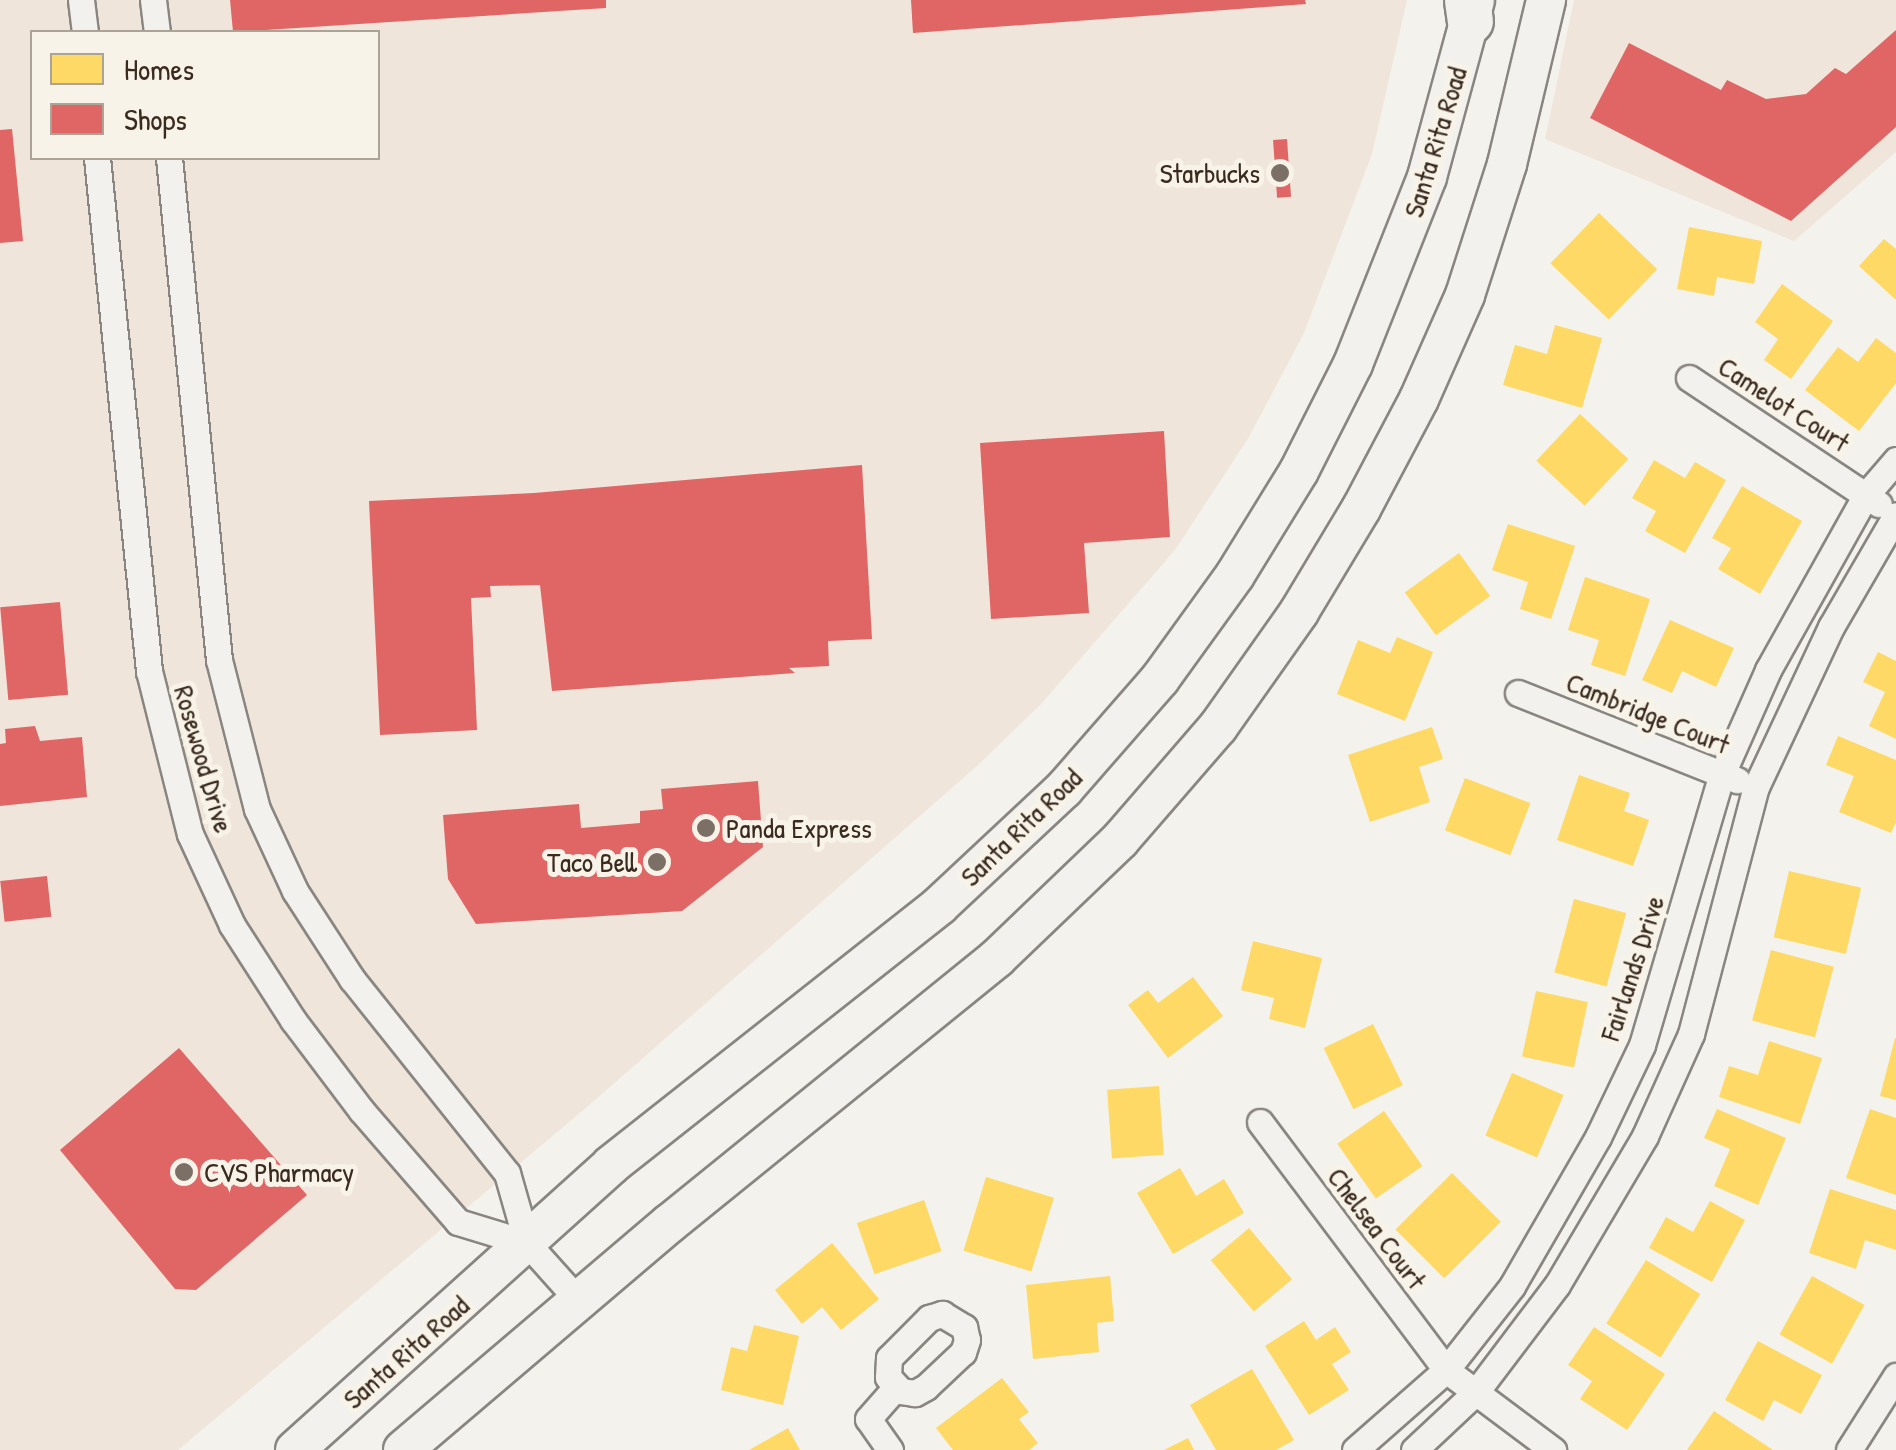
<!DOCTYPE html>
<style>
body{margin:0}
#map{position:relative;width:1896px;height:1450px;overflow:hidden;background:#f4f2ec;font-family:"Patrick Hand",sans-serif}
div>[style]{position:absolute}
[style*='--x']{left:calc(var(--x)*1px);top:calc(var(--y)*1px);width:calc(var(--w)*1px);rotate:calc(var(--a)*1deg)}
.built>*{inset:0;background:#f0e5da}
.homes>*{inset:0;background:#ffd966;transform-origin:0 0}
.shops>*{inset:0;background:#e06666;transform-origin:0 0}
.roads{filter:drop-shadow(2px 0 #898580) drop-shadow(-2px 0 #898580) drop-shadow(0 2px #898580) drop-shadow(0 -2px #898580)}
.minor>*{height:25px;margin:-12.5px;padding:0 12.5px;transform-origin:12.5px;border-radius:12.5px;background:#f2f1ed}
.primary>*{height:38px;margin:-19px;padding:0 19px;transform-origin:19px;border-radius:19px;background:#f2f1ed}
.motorway>*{height:45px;margin:-22.5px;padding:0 22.5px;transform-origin:22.5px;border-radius:22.5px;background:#f2f1ed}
.dots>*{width:28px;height:28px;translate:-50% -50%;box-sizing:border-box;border:5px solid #f7f3e8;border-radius:50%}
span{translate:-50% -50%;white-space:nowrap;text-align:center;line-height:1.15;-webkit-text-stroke:10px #f7f3e8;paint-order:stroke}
.street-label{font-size:28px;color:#3b2a1e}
.poi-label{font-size:28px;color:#3b2a1e}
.right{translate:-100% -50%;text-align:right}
.left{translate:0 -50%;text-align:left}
.legend{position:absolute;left:30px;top:30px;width:350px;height:130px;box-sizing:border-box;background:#f7f3e8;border:2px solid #aca397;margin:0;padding:12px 18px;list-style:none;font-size:30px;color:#3b2a1e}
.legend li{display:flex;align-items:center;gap:20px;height:50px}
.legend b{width:50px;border:2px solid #aca397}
</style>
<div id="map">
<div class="built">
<i style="clip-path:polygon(evenodd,0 0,1407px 0,1372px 154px,1304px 333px,1249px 437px,1175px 550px,1041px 704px,978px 765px,587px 1107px,178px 1450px,0 1450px,0 0,32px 32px,378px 32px,378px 158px,32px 158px,32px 32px)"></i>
<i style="clip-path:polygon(1574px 0,1896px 0,1896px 152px,1794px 241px,1545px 139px)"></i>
</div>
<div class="homes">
<i style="left:1599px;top:213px;width:81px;height:70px;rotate:44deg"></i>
<i style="clip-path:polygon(1689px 227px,1762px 241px,1754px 284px,1717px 277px,1714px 296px,1677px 289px)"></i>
<i style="clip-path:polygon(1884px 239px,1896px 249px,1896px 300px,1859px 266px)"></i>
<i style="clip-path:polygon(1782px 284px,1833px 321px,1791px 379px,1764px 360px,1778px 339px,1755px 322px)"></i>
<i style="clip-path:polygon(1555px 325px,1602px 338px,1582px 408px,1503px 385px,1515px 345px,1547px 354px)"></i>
<i style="clip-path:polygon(1876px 338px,1896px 353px,1896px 383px,1859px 431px,1805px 390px,1838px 347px,1858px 362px)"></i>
<i style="left:1580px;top:414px;width:66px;height:64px;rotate:43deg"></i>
<i style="clip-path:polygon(1654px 460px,1685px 478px,1695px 462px,1726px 480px,1685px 553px,1645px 531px,1656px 511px,1632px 498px)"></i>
<i style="clip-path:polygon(1742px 486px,1802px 521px,1760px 594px,1718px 569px,1731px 548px,1712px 538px)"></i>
<i style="clip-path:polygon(1508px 524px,1575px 546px,1551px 619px,1520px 609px,1528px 582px,1492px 570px)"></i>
<i style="left:1459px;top:553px;width:53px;height:67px;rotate:54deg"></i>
<i style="clip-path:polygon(1585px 577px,1650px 599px,1625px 676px,1591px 665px,1599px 640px,1568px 630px)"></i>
<i style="clip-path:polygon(1670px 620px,1734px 648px,1716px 687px,1682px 671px,1672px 693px,1642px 680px)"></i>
<i style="clip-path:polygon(1397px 637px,1433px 652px,1405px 721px,1337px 694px,1358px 640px,1390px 653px)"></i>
<i style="clip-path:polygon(1878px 652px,1896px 661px,1896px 739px,1869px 726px,1885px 692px,1863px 682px)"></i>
<i style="clip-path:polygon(1432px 727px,1443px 759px,1419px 767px,1430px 802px,1370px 822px,1348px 755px)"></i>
<i style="clip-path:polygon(1838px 736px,1896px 760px,1896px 822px,1891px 833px,1839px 812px,1854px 776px,1826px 765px)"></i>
<i style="clip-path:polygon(1579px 775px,1630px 793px,1624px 811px,1649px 820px,1633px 866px,1557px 840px)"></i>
<i style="left:1465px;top:778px;width:70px;height:56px;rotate:21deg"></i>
<i style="left:1789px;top:871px;width:74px;height:68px;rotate:13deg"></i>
<i style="left:1574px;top:899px;width:54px;height:76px;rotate:15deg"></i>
<i style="clip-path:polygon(1253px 941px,1322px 958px,1305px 1028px,1269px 1019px,1274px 998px,1241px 990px)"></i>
<i style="left:1771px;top:950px;width:65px;height:73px;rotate:15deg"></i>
<i style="clip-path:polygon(1193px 977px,1223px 1016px,1168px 1058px,1128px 1005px,1148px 990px,1158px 1003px)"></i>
<i style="left:1536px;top:991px;width:53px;height:67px;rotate:12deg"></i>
<i style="left:1373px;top:1024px;width:68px;height:55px;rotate:64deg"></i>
<i style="clip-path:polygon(1895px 1038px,1896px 1038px,1896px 1100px,1880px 1096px)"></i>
<i style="clip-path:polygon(1769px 1041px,1822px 1058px,1800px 1124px,1719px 1097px,1729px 1066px,1758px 1075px)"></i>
<i style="left:1512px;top:1073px;width:56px;height:68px;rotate:23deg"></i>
<i style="left:1159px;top:1086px;width:69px;height:52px;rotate:86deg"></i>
<i style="clip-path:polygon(1717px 1109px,1786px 1138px,1758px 1205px,1714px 1186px,1730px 1149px,1704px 1138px)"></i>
<i style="clip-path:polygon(1870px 1109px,1896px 1118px,1896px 1195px,1846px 1178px)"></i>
<i style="left:1384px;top:1111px;width:67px;height:57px;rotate:55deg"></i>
<i style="clip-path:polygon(1180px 1168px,1196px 1196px,1224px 1179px,1244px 1213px,1173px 1254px,1137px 1193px)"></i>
<i style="left:1452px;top:1173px;width:69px;height:80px;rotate:45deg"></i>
<i style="left:986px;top:1177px;width:71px;height:77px;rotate:17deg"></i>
<i style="clip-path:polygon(1830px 1189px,1896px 1210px,1896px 1250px,1865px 1240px,1856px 1269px,1809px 1253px)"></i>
<i style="left:924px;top:1200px;width:54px;height:71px;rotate:71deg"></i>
<i style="clip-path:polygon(1710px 1201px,1745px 1220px,1712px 1282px,1649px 1248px,1666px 1217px,1693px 1232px)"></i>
<i style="left:1249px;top:1228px;width:67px;height:50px;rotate:50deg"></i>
<i style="clip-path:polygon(832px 1243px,879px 1299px,841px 1330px,822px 1307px,802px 1324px,775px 1290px)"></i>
<i style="left:1646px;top:1260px;width:64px;height:75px;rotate:32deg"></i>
<i style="clip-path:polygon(1110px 1276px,1114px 1321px,1097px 1323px,1099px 1352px,1033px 1359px,1026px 1285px)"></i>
<i style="left:1812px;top:1276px;width:60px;height:67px;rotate:29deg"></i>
<i style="clip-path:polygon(1304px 1321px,1316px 1340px,1335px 1327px,1351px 1352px,1332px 1364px,1349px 1390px,1309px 1415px,1265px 1346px)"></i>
<i style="clip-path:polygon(754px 1325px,799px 1336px,783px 1405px,721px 1390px,731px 1347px,747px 1351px)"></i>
<i style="clip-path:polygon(1594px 1327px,1665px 1374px,1627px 1430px,1580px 1399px,1592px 1381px,1568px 1365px)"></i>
<i style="clip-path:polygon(1758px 1341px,1822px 1375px,1801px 1414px,1774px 1400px,1763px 1421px,1725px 1400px)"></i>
<i style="clip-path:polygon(1252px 1369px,1294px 1440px,1276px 1450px,1216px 1450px,1190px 1405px)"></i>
<i style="clip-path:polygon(1002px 1378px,1029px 1412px,1019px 1419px,1038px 1443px,1029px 1450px,953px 1450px,936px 1428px)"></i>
<i style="clip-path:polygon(1714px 1411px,1773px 1450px,1687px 1450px)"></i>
<i style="clip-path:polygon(788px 1428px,800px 1450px,749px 1450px)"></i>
<i style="clip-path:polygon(1188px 1438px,1194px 1450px,1164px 1450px)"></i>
</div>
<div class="shops">
<i style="clip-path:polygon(230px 0,606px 0,606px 8px,233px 32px)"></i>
<i style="clip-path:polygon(911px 0,1305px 0,1306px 4px,913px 33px)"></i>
<i style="clip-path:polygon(1896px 30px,1896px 127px,1791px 221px,1590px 118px,1629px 43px,1721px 90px,1727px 80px,1766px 99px,1806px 94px,1835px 68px,1846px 74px)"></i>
<i style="clip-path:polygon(12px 129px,23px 241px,0 243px,0 130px)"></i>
<i style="left:1287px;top:139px;width:58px;height:14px;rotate:86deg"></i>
<i style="clip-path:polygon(1164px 431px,1170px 537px,1084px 543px,1089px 613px,991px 619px,980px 443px)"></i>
<i style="clip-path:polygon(862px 465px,872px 639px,828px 641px,829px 666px,789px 668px,795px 673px,552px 691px,540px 585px,490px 586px,491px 597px,471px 598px,477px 730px,380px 735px,369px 501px,534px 493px)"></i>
<i style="left:60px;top:602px;width:93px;height:60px;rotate:85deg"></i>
<i style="clip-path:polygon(35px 726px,40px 741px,82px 737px,87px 797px,0 806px,0 744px,6px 743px,5px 729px)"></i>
<i style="clip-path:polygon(758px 781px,763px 847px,682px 911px,476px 924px,448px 879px,443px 815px,579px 804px,581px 828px,640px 823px,640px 811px,663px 809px,661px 789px)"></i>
<i style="left:47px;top:876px;width:41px;height:47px;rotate:84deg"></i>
<i style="clip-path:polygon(179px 1048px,307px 1195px,196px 1290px,175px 1289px,60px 1150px)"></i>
</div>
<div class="roads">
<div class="minor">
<i style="--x:81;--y:0;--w:32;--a:83"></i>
<i style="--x:153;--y:0;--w:32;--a:83"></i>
<i style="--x:97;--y:158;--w:516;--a:84.21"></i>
<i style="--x:149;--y:671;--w:168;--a:75.9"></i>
<i style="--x:190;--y:834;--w:100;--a:65.2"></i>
<i style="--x:232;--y:925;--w:113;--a:57.3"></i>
<i style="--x:293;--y:1020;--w:113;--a:52.9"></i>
<i style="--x:361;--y:1110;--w:148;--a:49.1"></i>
<i style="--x:458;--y:1222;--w:72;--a:16.9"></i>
<i style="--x:169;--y:158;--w:504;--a:84.31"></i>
<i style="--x:219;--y:660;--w:154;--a:75.7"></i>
<i style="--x:257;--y:809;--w:90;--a:65.1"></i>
<i style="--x:295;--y:891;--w:105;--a:57.1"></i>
<i style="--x:352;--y:979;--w:248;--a:51.4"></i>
<i style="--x:507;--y:1173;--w:73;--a:74.1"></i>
<i style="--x:527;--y:1243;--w:76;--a:48.2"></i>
<i style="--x:1689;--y:378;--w:228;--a:33.6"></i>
<i style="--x:1518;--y:693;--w:236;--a:21.7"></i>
<i style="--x:1260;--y:1122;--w:310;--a:53.1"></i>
<i style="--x:1446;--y:1370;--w:134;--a:36.8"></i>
<i style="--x:942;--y:1314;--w:26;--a:31"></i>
<i style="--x:964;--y:1327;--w:13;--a:77"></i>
<i style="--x:967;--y:1340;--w:13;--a:108"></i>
<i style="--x:963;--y:1352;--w:51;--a:136.6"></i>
<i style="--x:926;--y:1387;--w:13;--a:151"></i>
<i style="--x:915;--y:1393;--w:14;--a:-172"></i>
<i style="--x:901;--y:1391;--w:19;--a:-133"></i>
<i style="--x:888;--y:1377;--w:19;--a:-87"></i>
<i style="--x:889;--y:1358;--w:57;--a:-45"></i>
<i style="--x:929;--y:1318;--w:14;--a:-17"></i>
<i style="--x:890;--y:1450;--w:38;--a:-125"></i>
<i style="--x:868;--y:1419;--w:43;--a:-48.8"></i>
<i style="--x:1355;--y:1450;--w:121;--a:-41.3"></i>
<i style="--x:1446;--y:1370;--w:107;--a:-51.8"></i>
<i style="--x:1512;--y:1286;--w:172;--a:-60"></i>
<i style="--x:1598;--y:1137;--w:102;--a:-64.4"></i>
<i style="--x:1642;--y:1045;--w:283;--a:-73.6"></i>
<i style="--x:1722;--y:774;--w:114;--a:-66.1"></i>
<i style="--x:1768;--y:670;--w:201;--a:-60.8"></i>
<i style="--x:1866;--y:495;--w:46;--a:-49.4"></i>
<i style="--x:1414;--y:1450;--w:85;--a:-43.1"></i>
<i style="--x:1476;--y:1392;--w:134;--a:-52.9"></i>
<i style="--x:1557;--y:1285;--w:173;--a:-59.4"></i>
<i style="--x:1645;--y:1136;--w:112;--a:-65.7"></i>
<i style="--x:1691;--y:1034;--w:255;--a:-75.3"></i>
<i style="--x:1756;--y:787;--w:177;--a:-64.9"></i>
<i style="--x:1831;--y:627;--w:129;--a:-59.9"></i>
<i style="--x:1849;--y:1450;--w:88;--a:-57.6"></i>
</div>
<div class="primary">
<i style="--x:295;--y:1450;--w:426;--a:-42"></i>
<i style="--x:611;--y:1165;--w:419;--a:-38.3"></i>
<i style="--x:940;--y:905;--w:170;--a:-43.1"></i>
<i style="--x:1064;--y:789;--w:146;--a:-48.9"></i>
<i style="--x:1160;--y:679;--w:128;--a:-54.2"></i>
<i style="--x:1235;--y:575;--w:122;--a:-58.4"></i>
<i style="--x:1299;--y:471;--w:120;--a:-63.2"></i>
<i style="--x:1353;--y:364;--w:201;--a:-68.4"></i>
<i style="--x:1427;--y:177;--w:183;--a:-74.8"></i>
<i style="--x:403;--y:1450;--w:350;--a:-40.4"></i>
<i style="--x:670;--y:1223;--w:421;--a:-39"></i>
<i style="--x:997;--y:958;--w:170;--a:-43.8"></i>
<i style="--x:1120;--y:840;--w:150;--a:-49.1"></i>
<i style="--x:1218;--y:727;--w:141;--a:-54.8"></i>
<i style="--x:1299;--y:612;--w:120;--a:-59"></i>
<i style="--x:1361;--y:509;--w:124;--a:-62.2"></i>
<i style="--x:1419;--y:399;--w:114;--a:-66.1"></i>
<i style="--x:1465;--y:295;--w:138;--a:-72.2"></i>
<i style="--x:1507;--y:164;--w:169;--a:-76.6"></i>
</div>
<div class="motorway">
<i style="--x:1467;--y:0;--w:21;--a:82"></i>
</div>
</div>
<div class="dots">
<i style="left:1280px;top:173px;background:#7c7066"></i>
<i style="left:706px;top:828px;background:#7c7066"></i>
<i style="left:657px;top:862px;background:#7c7066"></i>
<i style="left:184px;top:1172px;background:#7c7066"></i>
</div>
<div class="street-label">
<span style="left:1435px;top:142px;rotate:-73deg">Santa Rita Road</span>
<span style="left:1784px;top:404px;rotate:33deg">Camelot Court</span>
<span style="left:1648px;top:713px;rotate:22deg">Cambridge Court</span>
<span style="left:204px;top:759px;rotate:74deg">Rosewood Drive</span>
<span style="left:1021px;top:827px;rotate:-44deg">Santa Rita Road</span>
<span style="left:1632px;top:968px;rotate:-72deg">Fairlands Drive</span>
<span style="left:1377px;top:1228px;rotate:53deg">Chelsea Court</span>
<span style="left:406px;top:1352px;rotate:-41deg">Santa Rita Road</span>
</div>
<div class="poi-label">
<span class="right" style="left:1260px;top:173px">Starbucks</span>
<span class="left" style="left:726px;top:828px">Panda Express</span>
<span class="right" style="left:637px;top:862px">Taco Bell</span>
<span class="left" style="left:204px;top:1172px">CVS Pharmacy</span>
</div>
<ul class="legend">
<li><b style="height:28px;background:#ffd966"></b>Homes</li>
<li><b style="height:28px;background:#e06666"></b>Shops</li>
</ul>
</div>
